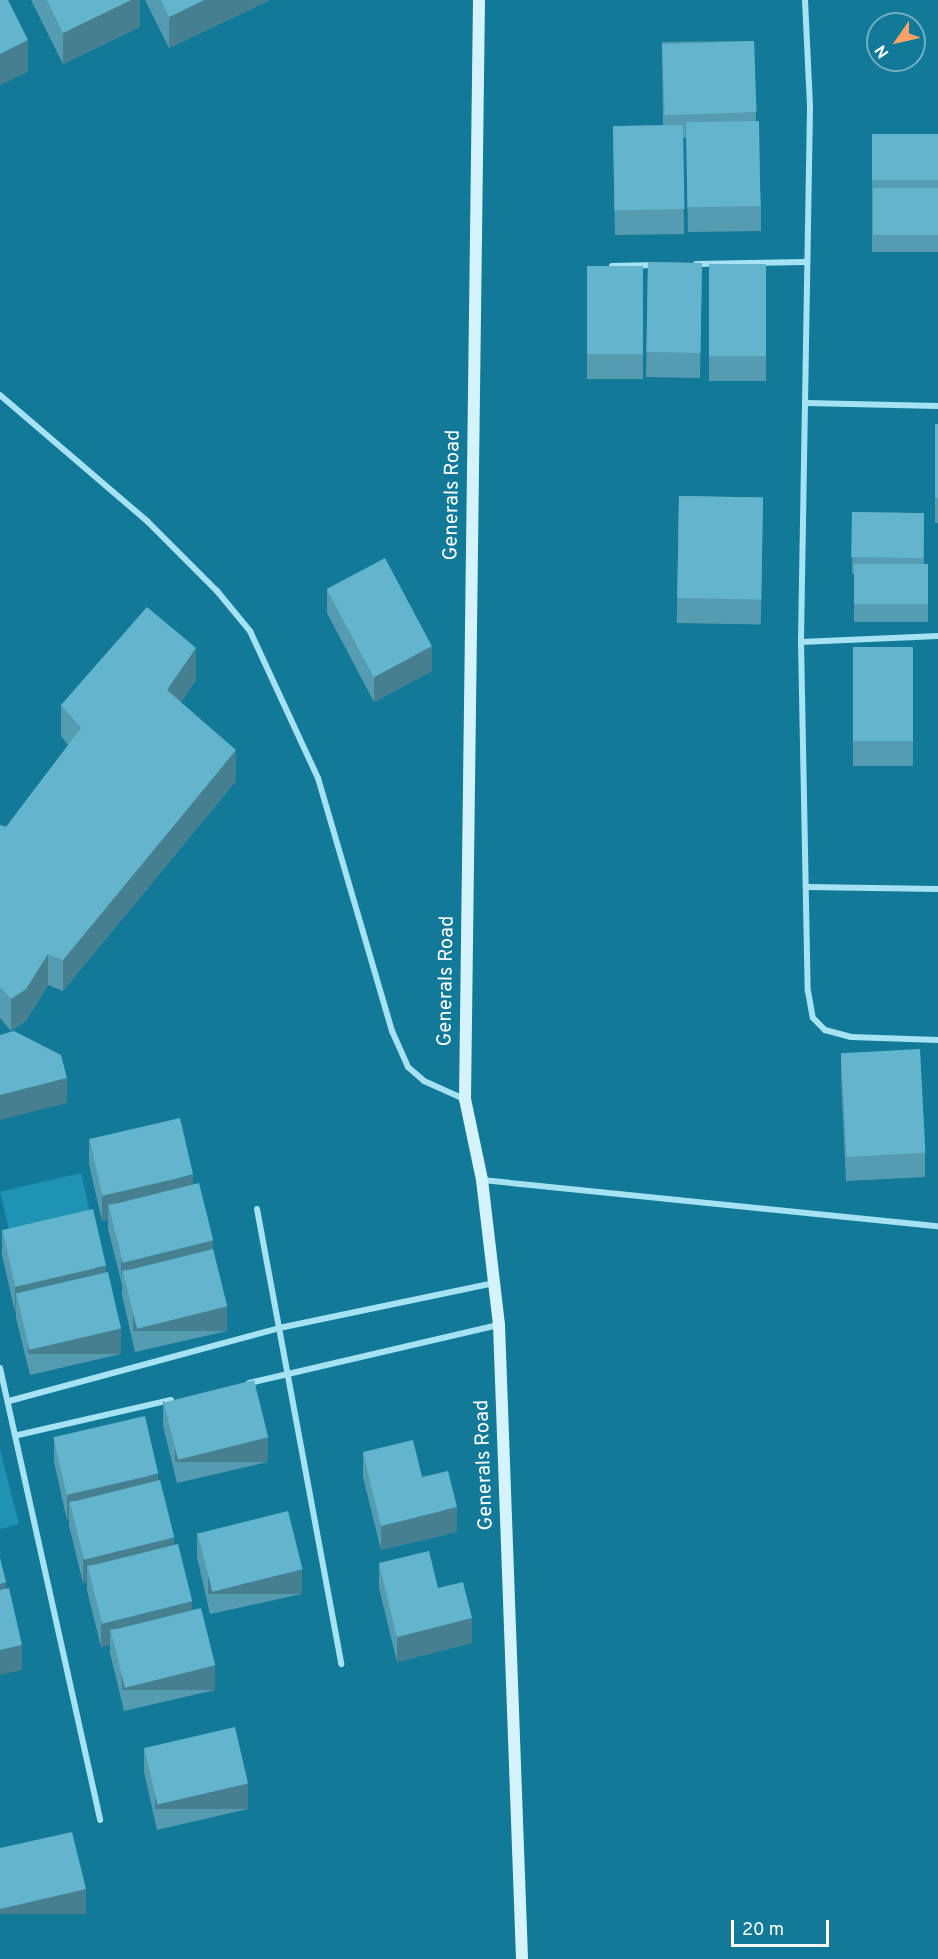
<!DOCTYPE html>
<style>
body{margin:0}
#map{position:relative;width:938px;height:1959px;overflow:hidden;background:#127999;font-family:Overpass,sans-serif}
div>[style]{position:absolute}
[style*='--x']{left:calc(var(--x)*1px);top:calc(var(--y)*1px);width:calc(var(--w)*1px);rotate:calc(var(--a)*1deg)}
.green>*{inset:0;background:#1e93b4;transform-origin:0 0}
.street>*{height:6px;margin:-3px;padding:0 3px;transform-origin:3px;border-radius:3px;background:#a5e2f3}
.secondary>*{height:12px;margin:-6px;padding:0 6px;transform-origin:6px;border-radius:6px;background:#d5f3fd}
.wall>*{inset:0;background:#559cb0;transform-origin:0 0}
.shaded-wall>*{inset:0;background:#457f90;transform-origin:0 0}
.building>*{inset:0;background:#63b5cd;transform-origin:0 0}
span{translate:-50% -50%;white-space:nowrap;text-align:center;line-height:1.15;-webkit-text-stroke:6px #127999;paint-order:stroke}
.street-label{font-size:20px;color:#fff}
.north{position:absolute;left:866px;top:12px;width:60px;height:60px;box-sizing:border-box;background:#127999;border:2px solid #71afc2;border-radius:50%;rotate:236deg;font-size:16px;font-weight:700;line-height:24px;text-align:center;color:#fff}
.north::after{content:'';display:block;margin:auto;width:21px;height:27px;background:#ffa267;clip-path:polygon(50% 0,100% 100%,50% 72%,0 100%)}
.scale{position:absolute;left:731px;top:1920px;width:98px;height:27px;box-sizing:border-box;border:3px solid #fff;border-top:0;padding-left:8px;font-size:18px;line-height:21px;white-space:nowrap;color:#fff;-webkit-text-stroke:4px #127999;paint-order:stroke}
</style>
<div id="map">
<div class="green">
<i style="left:81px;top:1173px;width:53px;height:83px;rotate:77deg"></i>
<i style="clip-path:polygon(0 1449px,19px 1524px,0 1529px)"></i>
</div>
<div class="street">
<i style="--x:805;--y:0;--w:108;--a:87.3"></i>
<i style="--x:810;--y:108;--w:534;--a:90.97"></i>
<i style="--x:801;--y:642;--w:349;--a:88.9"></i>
<i style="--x:808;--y:991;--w:27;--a:80"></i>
<i style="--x:813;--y:1018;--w:17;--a:45"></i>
<i style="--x:825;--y:1030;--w:27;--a:15"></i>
<i style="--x:851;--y:1037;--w:87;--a:2"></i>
<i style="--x:696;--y:264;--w:110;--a:-1"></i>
<i style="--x:612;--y:266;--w:44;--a:-1.3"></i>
<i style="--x:0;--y:395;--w:195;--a:40.6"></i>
<i style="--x:148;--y:522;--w:98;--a:45"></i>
<i style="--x:217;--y:591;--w:52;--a:50.5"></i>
<i style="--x:250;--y:631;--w:162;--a:65.2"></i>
<i style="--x:318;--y:778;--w:264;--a:73.7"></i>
<i style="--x:392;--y:1031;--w:39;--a:66"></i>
<i style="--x:408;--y:1067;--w:21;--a:41"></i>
<i style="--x:424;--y:1081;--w:44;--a:24.2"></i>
<i style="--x:806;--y:403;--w:132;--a:1.3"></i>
<i style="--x:801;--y:642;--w:137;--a:-2.5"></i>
<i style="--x:807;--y:887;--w:131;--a:0.9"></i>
<i style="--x:482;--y:1180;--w:458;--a:5.8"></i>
<i style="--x:257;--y:1209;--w:463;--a:79.5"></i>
<i style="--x:0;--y:1368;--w:463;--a:77.5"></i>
<i style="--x:249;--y:1383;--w:257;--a:-13.1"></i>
<i style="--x:9;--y:1401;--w:280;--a:-15.1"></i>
<i style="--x:279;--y:1328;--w:221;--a:-11.8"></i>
<i style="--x:18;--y:1435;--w:157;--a:-12.9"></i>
</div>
<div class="secondary">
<i style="--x:479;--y:0;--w:1099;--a:90.73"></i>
<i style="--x:465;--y:1099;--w:83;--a:78.1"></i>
<i style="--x:482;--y:1180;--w:146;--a:83.3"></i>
<i style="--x:499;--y:1325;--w:634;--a:87.92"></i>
</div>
<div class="wall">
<i style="clip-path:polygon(31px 0,140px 0,140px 27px,63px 64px)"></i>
<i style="clip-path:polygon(145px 0,270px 0,169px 48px)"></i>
<i style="clip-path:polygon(754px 41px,756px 121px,761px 206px,761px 231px,688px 232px,686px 138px,683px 138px,684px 234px,615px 235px,613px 126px,663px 125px,662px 42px)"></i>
<i style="left:872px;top:134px;width:66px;height:118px"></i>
<i style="left:648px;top:262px;width:54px;height:115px;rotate:1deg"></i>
<i style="left:709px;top:264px;width:57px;height:117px"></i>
<i style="left:587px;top:266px;width:56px;height:113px"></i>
<i style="left:935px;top:424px;width:3px;height:99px"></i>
<i style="left:679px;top:496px;width:84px;height:127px;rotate:1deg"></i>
<i style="clip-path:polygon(852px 512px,924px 513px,924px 564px,928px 564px,928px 622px,854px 622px,854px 574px,852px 574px)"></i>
<i style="clip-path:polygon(327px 589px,432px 671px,374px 702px,327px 613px)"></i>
<i style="left:853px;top:647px;width:60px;height:119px"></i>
<i style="clip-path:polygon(196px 680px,181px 702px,236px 781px,63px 991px,48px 985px,26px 1021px,11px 1031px,0 1018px,0 825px,6px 827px,68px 745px,61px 736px,61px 705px)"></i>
<i style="clip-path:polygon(841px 1053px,925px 1153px,925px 1177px,846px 1181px,841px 1078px)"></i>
<i style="clip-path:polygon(89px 1139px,193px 1184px,213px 1249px,227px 1331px,135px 1352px,122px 1295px,122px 1285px,108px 1229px,108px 1220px,102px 1221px,89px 1164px)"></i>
<i style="clip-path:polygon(2px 1230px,106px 1273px,121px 1354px,30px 1375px,16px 1318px,16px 1312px,15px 1312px,2px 1255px)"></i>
<i style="clip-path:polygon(163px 1401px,268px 1462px,177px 1483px,163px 1426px)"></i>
<i style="clip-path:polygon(54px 1438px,158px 1480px,174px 1545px,215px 1690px,124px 1711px,110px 1653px,110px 1645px,101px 1647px,87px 1590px,87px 1582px,83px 1583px,69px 1525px,69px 1519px,67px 1520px,54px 1462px)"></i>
<i style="clip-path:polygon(363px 1452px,422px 1477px,457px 1532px,381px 1550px,363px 1477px)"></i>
<i style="clip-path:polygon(197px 1532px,302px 1594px,210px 1614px,197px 1557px)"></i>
<i style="clip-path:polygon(379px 1563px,438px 1588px,472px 1643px,397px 1662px,379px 1588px)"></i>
<i style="clip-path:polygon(144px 1748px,248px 1809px,157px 1830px,144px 1772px)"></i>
</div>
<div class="shaded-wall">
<i style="clip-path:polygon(131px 0,140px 0,140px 27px,63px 64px,63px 33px)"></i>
<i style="clip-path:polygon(204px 0,270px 0,169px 48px,169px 17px)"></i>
<i style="clip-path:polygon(28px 40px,28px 72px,0 85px,0 54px)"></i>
<i style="clip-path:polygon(432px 646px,432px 671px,374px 702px,374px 677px)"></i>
<i style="clip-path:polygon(196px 648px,196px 680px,167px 721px,167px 690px)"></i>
<i style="clip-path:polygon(236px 750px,236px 781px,63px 991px,63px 960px)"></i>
<i style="clip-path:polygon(48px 954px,48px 985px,26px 1021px,11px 1031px,11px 999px)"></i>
<i style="clip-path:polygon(67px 1078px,67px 1103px,0 1120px,0 1095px)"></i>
<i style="clip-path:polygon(193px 1175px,193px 1200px,108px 1204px,108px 1220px,102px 1221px,102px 1196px)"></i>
<i style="clip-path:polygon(213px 1240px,213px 1265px,122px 1270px,121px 1286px,121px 1261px)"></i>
<i style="clip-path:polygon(106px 1266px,106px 1291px,16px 1293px,16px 1312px,15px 1312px,15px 1287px)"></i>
<i style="left:227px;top:1306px;width:25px;height:94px;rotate:90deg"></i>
<i style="left:121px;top:1329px;width:25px;height:93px;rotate:90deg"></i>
<i style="left:268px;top:1437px;width:25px;height:93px;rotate:90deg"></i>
<i style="clip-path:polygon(158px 1474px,158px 1499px,69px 1501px,69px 1519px,67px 1520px,67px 1495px)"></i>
<i style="clip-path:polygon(457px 1507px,457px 1532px,381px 1550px,381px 1526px)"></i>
<i style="clip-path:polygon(174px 1537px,174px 1562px,87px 1565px,87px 1582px,83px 1583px,83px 1558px)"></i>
<i style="left:302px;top:1569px;width:25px;height:94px;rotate:90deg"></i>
<i style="left:6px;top:1582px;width:25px;height:6px;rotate:90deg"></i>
<i style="clip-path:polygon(192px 1601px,192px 1626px,110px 1629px,110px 1645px,101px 1647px,101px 1622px)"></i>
<i style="clip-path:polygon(472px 1618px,472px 1643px,397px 1662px,397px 1637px)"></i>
<i style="clip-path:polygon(22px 1645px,22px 1670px,0 1675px,0 1650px)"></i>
<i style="left:215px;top:1665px;width:25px;height:93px;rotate:90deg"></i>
<i style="left:248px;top:1784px;width:25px;height:93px;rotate:90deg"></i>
<i style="left:86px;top:1889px;width:25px;height:88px;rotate:90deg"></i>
</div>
<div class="building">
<i style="clip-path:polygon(0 0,8px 0,28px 40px,0 54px)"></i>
<i style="clip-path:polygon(47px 0,131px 0,63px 33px)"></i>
<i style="clip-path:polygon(161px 0,204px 0,169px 17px)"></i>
<i style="left:754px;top:41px;width:71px;height:92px;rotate:88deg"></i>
<i style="left:759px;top:121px;width:85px;height:73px;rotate:89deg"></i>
<i style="left:683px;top:125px;width:84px;height:70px;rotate:89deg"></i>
<i style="left:872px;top:134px;width:66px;height:46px"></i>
<i style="left:938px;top:188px;width:47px;height:65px;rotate:90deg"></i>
<i style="left:648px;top:262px;width:54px;height:90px;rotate:1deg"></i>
<i style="left:709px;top:264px;width:57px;height:92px"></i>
<i style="left:587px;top:266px;width:56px;height:88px"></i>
<i style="left:935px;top:424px;width:3px;height:74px"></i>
<i style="left:679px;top:496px;width:84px;height:102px;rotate:1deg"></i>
<i style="left:852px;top:512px;width:72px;height:45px;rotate:1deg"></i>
<i style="left:385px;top:558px;width:100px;height:66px;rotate:62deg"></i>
<i style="left:854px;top:564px;width:74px;height:40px"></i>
<i style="clip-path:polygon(147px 607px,196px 648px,167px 690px,236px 750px,63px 960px,48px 954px,26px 989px,11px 999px,0 987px,0 825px,6px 827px,81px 728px,61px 705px)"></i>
<i style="left:853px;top:647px;width:60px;height:94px"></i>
<i style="clip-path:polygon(14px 1031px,61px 1055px,67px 1078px,0 1095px,0 1035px)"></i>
<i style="left:920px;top:1049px;width:104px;height:79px;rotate:87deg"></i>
<i style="left:180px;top:1118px;width:58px;height:93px;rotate:77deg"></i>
<i style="left:199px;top:1183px;width:59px;height:93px;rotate:76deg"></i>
<i style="left:93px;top:1209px;width:58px;height:93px;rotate:77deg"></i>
<i style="left:213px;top:1249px;width:59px;height:93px;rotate:76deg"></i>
<i style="left:108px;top:1272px;width:58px;height:94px;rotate:77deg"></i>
<i style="left:254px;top:1380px;width:59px;height:93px;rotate:76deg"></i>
<i style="left:145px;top:1416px;width:59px;height:94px;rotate:77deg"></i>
<i style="clip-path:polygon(413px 1440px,422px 1477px,448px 1471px,457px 1507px,381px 1526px,363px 1452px)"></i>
<i style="left:160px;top:1480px;width:59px;height:93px;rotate:76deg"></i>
<i style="left:288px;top:1511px;width:60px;height:93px;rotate:76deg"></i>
<i style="left:178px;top:1544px;width:59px;height:93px;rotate:76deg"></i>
<i style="clip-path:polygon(429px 1551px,438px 1588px,463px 1582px,472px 1618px,397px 1637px,379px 1563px)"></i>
<i style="clip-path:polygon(0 1558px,6px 1582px,0 1584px)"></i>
<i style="clip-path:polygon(9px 1588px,22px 1645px,0 1650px,0 1590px)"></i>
<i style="left:201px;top:1608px;width:59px;height:93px;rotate:76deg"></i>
<i style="left:235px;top:1727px;width:58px;height:93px;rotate:77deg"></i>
<i style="clip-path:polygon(72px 1832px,86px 1889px,0 1909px,0 1848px)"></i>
</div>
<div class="street-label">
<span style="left:453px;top:495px;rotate:-89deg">Generals Road</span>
<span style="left:447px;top:981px;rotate:-89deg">Generals Road</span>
<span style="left:485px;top:1465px;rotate:-92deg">Generals Road</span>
</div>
<div class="north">N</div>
<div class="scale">20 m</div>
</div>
